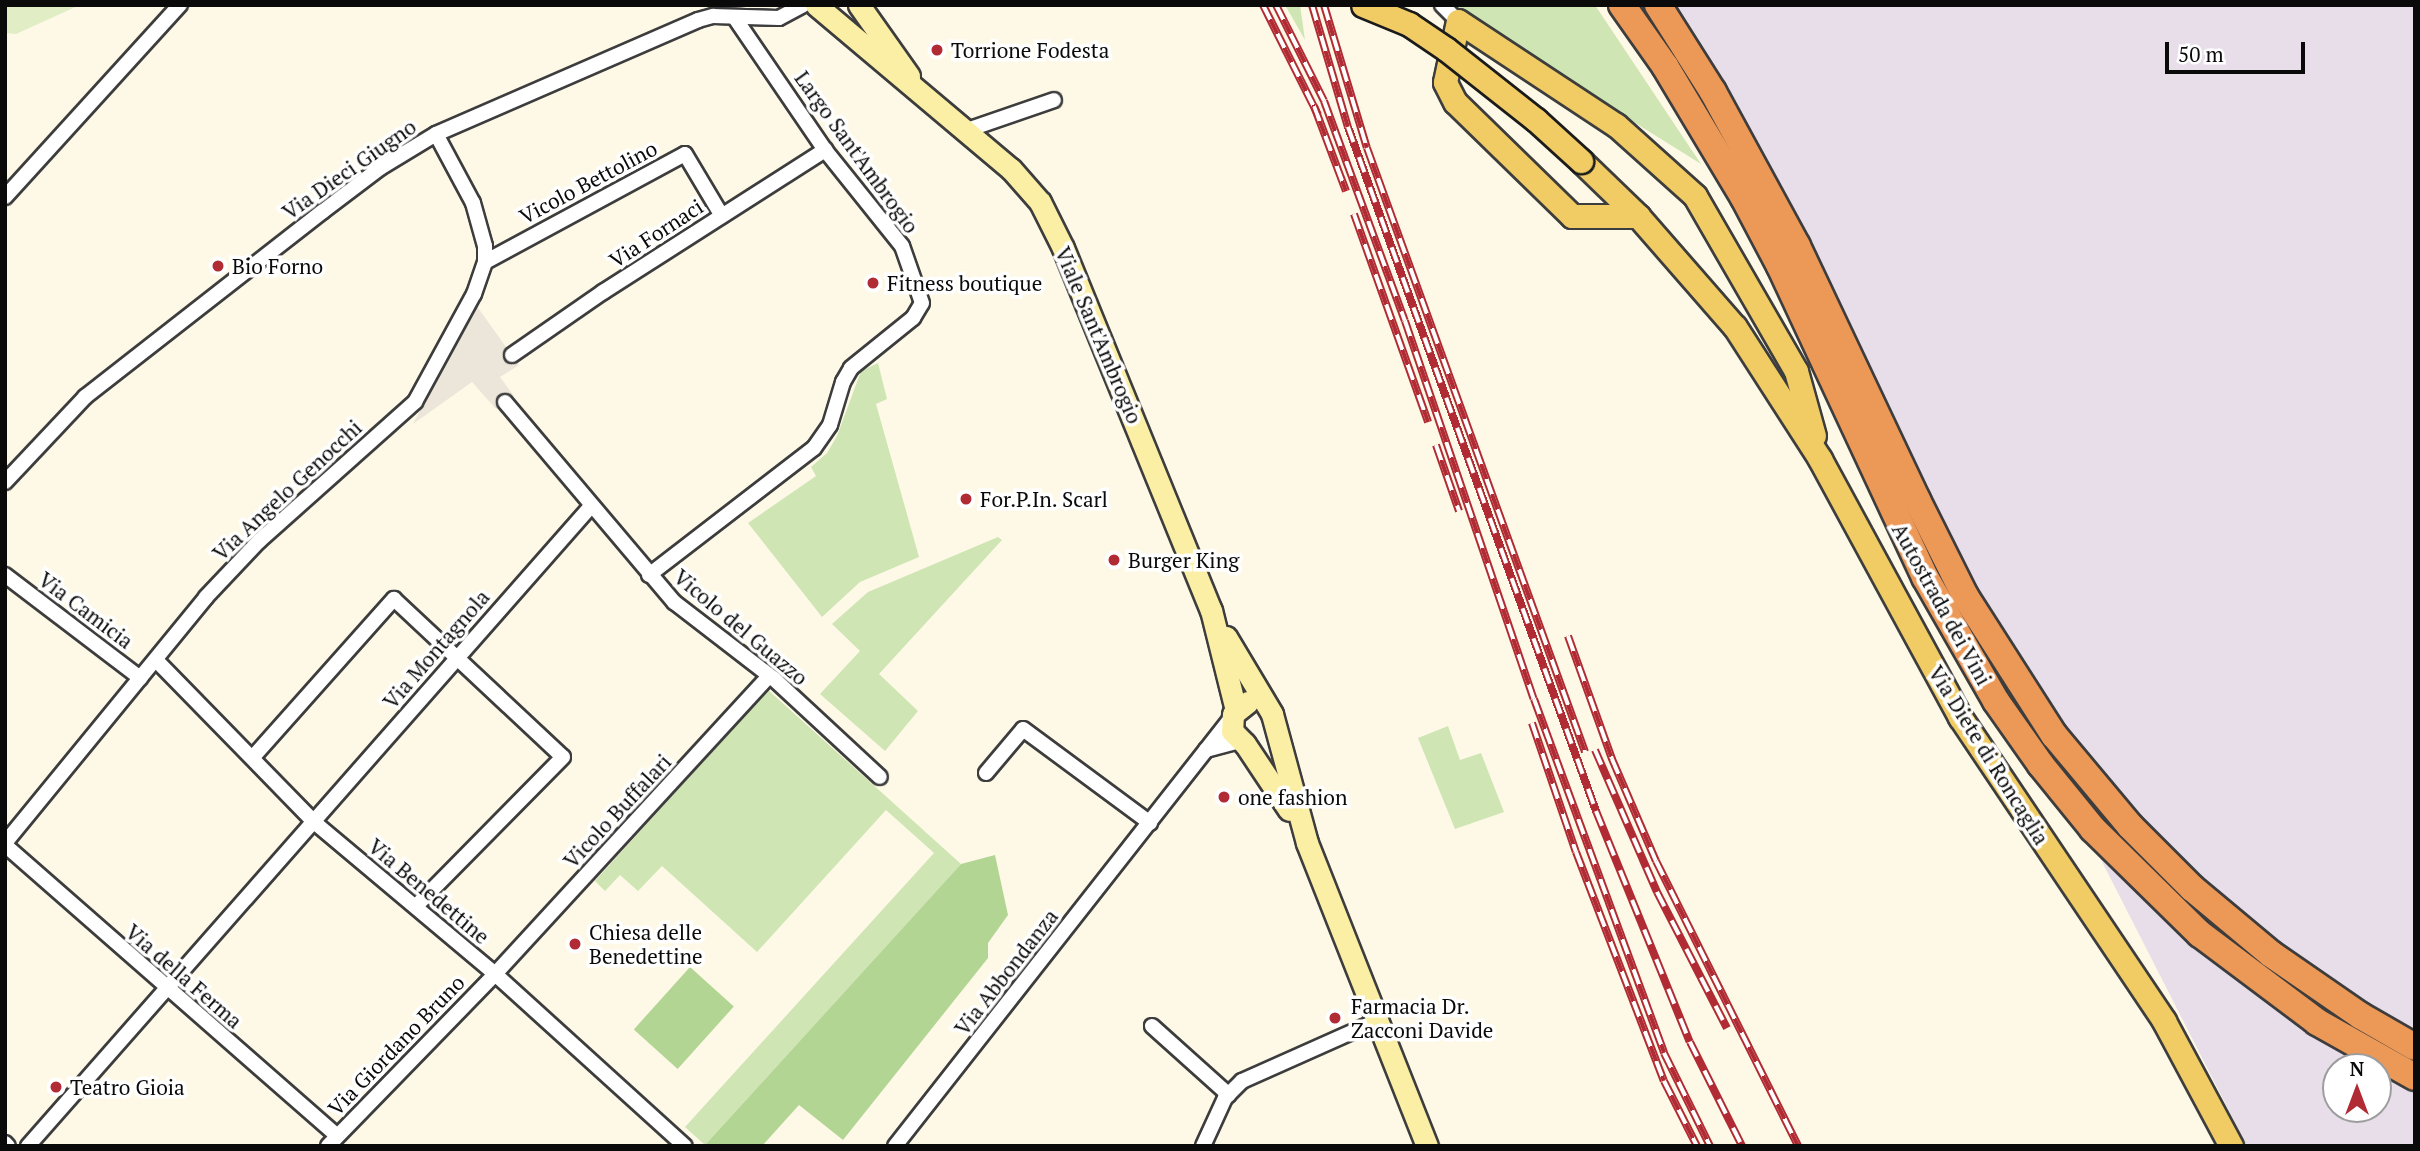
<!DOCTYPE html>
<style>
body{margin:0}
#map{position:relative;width:2420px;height:1151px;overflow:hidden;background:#fef9e7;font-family:"PT Serif",serif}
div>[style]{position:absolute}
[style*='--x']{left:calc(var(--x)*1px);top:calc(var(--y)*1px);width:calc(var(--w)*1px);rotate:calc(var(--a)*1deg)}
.industrial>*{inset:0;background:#e7dee9}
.green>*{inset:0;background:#cfe5b4}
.forest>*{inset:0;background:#b3d594;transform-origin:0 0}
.pitch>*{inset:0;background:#e0edc5}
.plaza>*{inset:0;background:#ebe6d9}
.roads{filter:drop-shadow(2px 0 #3d3d3d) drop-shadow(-2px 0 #3d3d3d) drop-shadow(0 2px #3d3d3d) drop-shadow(0 -2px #3d3d3d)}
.minor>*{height:14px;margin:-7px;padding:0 7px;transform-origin:7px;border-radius:7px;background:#fff}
.secondary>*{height:21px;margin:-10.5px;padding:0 10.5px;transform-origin:10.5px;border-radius:10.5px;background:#fbefa6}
.primary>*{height:23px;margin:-11.5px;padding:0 11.5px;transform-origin:11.5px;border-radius:11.5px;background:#f1cc64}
.motorway>*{height:26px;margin:-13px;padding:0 13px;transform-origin:13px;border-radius:13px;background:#ec9857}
.rail>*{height:8px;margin-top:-4px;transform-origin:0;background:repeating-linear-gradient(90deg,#fff 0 16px,#b12b34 0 32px);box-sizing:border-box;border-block:2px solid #b12b34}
.bridges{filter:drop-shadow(2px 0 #1b1b1b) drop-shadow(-2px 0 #1b1b1b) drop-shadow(0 2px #1b1b1b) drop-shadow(0 -2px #1b1b1b)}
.primary-bridge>*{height:23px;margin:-11.5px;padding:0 11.5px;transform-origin:11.5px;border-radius:11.5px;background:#f1cc64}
.dots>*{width:19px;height:19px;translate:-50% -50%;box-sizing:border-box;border:4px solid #fff;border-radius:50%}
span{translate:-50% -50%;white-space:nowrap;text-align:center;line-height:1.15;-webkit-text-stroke:7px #fff;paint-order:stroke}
.poi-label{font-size:21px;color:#0a0a0a}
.left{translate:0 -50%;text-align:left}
.street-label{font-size:21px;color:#0a0a0a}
.frame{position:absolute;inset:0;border:7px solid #0a0a0a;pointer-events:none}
.north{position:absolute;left:2322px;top:1053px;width:70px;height:70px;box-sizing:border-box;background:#fff;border:2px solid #9d9d9d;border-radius:50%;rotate:0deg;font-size:19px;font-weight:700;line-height:28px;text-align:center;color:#0a0a0a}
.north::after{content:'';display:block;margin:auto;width:24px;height:32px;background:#b12b34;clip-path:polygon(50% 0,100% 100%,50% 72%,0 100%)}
.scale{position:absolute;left:2165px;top:42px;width:140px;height:32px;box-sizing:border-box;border:4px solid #0a0a0a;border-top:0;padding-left:9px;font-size:21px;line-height:24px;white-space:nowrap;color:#0a0a0a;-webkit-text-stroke:5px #fff;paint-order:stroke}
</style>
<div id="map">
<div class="industrial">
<i style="clip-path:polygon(evenodd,1665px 5px,2415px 5px,2415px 1146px,2247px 1146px,1665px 5px,2336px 1067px,2378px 1067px,2378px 1109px,2336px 1109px,2336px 1067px)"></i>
</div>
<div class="green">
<i style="clip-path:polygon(1285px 5px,1300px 5px,1305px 40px)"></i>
<i style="clip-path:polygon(1438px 5px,1595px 5px,1701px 164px,1459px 13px)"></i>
<i style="clip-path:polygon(878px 363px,887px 399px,876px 404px,919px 557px,860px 582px,822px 617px,748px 523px,816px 476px,811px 467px,827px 453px,837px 436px,861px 371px)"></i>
<i style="clip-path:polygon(998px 537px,1002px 540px,879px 674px,918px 711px,885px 751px,820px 694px,860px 651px,832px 624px,868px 592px)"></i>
<i style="clip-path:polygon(768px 690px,961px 864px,705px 1145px,685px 1127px,934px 853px,886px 810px,757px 952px,662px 866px,638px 891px,620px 875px,605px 891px,595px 881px)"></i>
<i style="clip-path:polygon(1448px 726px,1460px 760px,1481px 753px,1504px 812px,1455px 829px,1418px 738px)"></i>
</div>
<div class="forest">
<i style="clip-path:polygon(995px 855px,1008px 915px,988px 943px,988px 958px,843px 1140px,799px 1105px,762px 1146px,705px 1145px,961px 864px)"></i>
<i style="left:690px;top:967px;width:59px;height:84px;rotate:42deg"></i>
</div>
<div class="pitch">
<i style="clip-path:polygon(5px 5px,80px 5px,16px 34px,5px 33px)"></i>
</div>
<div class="plaza">
<i style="clip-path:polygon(476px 305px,519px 365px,500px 377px,514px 396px,496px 409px,472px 382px,413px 424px)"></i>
</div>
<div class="roads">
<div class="minor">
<i style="--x:1442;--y:5;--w:23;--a:45"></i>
<i style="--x:964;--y:131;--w:95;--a:-19"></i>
<i style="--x:5;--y:197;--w:260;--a:-47.7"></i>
<i style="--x:485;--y:262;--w:227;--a:-28.4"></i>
<i style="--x:685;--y:154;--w:72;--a:59.2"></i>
<i style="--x:512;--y:355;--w:111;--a:-34.7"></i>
<i style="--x:603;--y:292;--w:264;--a:-32.6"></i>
<i style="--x:505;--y:402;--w:262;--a:49.8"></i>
<i style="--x:674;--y:602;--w:126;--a:37.6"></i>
<i style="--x:774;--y:679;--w:144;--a:42.8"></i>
<i style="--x:5;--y:482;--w:117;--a:-46.7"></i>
<i style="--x:85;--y:397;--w:301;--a:-38"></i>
<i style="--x:322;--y:212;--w:73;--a:-37.2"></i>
<i style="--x:380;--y:168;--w:66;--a:-31.3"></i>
<i style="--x:436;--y:134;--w:286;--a:-23.5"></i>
<i style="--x:698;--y:20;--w:16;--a:-15"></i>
<i style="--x:713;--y:16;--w:66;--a:1.7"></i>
<i style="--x:779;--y:18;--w:27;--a:-28"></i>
<i style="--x:5;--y:575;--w:170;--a:37.3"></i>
<i style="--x:649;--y:575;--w:208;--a:-37.6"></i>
<i style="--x:814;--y:448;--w:28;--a:-55"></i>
<i style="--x:830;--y:425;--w:45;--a:-73.2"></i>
<i style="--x:843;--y:382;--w:16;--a:-60"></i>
<i style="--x:851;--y:368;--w:80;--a:-38.9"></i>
<i style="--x:913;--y:318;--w:17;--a:-59"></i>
<i style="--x:922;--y:303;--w:60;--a:-109.3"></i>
<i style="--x:902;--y:246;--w:123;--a:-128.7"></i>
<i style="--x:825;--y:150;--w:160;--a:-124.3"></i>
<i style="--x:156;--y:660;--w:226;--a:45.7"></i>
<i style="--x:314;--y:822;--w:236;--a:40"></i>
<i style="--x:495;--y:974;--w:256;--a:42.2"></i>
<i style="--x:1231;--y:718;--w:41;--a:128"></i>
<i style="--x:1206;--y:750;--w:35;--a:-15"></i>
<i style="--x:253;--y:757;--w:212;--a:-48.3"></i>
<i style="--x:394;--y:599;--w:231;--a:43.1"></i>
<i style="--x:563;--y:757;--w:209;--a:134.6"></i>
<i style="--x:986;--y:773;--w:57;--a:-49.9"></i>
<i style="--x:1023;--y:729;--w:158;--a:36.5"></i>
<i style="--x:5;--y:843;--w:318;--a:-50.7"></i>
<i style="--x:206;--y:597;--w:77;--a:-46.6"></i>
<i style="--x:259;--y:541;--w:209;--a:-41.7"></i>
<i style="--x:415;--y:402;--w:123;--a:-61.4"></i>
<i style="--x:474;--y:294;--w:34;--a:-71"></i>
<i style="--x:485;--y:262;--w:16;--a:-90"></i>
<i style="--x:485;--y:246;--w:45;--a:-105.6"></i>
<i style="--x:473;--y:203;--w:78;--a:-118.2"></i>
<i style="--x:5;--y:845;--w:441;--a:41.2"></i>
<i style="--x:1152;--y:1026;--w:103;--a:41.9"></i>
<i style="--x:5;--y:1143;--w:4;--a:45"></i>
<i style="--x:28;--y:1146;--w:852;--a:-48.66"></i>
<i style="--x:328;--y:1146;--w:240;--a:-45.8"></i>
<i style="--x:495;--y:974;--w:405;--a:-47.4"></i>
<i style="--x:895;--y:1146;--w:504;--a:-51.86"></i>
<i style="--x:1203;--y:1146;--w:53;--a:-65.4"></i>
<i style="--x:1225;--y:1098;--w:24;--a:-45"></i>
<i style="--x:1242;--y:1081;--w:148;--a:-24"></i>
</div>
<div class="secondary">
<i style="--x:816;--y:5;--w:255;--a:40.1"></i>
<i style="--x:1011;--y:169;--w:44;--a:48.7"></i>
<i style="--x:1040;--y:202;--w:51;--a:63.4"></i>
<i style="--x:1063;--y:248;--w:391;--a:67.8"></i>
<i style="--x:1211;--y:610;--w:103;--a:76"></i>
<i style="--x:859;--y:5;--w:87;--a:54.8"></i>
<i style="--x:1226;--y:637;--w:90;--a:59.1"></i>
<i style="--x:1272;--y:714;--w:134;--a:74.8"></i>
<i style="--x:1307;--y:843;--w:326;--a:68.4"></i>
<i style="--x:1248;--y:702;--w:19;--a:141"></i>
<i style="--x:1233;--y:714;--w:17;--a:93"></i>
<i style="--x:1232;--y:731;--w:18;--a:45"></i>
<i style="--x:1245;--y:744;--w:79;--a:56.3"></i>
</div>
<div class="primary">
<i style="--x:1581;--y:161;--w:79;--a:44"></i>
<i style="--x:1638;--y:216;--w:147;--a:48.9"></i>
<i style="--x:1735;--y:327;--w:157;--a:57.2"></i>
<i style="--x:1820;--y:459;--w:294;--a:61.5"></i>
<i style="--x:1960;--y:717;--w:366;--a:56.1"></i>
<i style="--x:2164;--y:1021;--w:142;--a:61.8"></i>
<i style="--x:1638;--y:216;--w:66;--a:180"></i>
<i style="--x:1572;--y:216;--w:163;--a:-135.7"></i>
<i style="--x:1455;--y:102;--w:22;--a:-117"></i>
<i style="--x:1445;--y:82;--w:62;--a:-78"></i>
<i style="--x:1458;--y:21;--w:189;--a:33.4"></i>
<i style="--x:1616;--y:125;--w:106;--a:41.9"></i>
<i style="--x:1695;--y:196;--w:202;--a:60"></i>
<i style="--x:1796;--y:371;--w:67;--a:74.5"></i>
</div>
<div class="motorway">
<i style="--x:1622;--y:5;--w:75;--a:54.8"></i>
<i style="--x:1665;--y:66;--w:154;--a:59.1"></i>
<i style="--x:1744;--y:198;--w:77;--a:62.1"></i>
<i style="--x:1780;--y:266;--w:343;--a:65"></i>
<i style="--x:1925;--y:577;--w:143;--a:60.2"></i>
<i style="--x:1996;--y:701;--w:78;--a:54.9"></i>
<i style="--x:2041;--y:765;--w:82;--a:50.9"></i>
<i style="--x:2093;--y:829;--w:150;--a:44.5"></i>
<i style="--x:2200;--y:934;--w:146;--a:36.9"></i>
<i style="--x:2317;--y:1022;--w:112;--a:29.3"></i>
<i style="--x:1658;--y:5;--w:103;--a:57.7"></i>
<i style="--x:1713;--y:92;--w:175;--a:61.4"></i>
<i style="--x:1797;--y:246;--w:281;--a:64.7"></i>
<i style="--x:1917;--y:500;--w:107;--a:63.4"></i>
<i style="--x:1965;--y:596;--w:165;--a:57.4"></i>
<i style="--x:2054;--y:735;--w:119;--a:50.1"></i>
<i style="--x:2130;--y:826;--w:88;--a:45"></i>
<i style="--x:2192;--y:888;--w:103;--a:39.9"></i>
<i style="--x:2271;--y:954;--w:109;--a:34.6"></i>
<i style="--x:2361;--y:1016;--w:62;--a:29.9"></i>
</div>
</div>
<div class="rail">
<i style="--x:1263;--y:5;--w:123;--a:63.4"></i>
<i style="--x:1276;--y:5;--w:107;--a:63.4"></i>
<i style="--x:1324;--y:101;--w:234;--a:69.8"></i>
<i style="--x:1405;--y:321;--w:399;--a:71.2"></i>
<i style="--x:1534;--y:699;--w:377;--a:69.8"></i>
<i style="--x:1664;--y:1053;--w:104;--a:63.7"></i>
<i style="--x:1312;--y:5;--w:127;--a:73.6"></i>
<i style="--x:1348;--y:127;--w:728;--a:70.07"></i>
<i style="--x:1596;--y:811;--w:249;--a:67.9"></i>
<i style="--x:1690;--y:1042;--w:116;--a:63.4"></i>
<i style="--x:1324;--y:5;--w:149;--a:73.3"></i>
<i style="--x:1367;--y:148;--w:642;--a:70.15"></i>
<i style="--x:1314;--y:106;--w:91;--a:69.4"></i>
<i style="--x:1354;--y:214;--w:221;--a:70.4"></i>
<i style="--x:1436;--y:445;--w:70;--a:70.8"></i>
<i style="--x:1568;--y:636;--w:131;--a:70.3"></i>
<i style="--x:1612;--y:759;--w:111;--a:66.7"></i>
<i style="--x:1656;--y:861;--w:318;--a:63.5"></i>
<i style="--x:1532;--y:723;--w:136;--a:71.2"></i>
<i style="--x:1576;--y:852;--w:245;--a:69"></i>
<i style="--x:1664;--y:1081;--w:73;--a:63.1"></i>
<i style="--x:1595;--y:750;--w:155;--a:66.4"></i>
<i style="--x:1657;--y:892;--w:153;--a:62.8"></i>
</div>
<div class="bridges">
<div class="primary-bridge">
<i style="--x:1363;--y:5;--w:50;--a:22.4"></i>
<i style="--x:1409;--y:24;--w:45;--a:34"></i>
<i style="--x:1446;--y:49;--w:115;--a:38.3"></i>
<i style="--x:1536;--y:120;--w:61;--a:42.3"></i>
</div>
</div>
<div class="dots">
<i style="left:937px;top:50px;background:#b12b34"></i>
<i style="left:218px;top:266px;background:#b12b34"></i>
<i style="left:873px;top:283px;background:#b12b34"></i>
<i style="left:966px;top:499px;background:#b12b34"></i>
<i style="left:1114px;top:560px;background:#b12b34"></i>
<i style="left:1224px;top:797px;background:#b12b34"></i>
<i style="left:575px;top:944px;background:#b12b34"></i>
<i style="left:1335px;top:1018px;background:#b12b34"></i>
<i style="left:56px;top:1087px;background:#b12b34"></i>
</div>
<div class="poi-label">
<span class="left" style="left:951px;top:50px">Torrione Fodesta</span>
<span class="left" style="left:232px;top:266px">Bio Forno</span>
<span class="left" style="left:887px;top:283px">Fitness boutique</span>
<span class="left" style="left:980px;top:499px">For.P.In. Scarl</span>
<span class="left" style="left:1128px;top:560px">Burger King</span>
<span class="left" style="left:1238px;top:797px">one fashion</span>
<span class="left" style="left:589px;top:944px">Chiesa delle<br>Benedettine</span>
<span class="left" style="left:1351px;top:1018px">Farmacia Dr.<br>Zacconi Davide</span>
<span class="left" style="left:70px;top:1087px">Teatro Gioia</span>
</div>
<div class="street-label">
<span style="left:857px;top:152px;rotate:54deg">Largo Sant'Ambrogio</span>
<span style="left:349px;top:169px;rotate:-35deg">Via Dieci Giugno</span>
<span style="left:588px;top:182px;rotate:-28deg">Vicolo Bettolino</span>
<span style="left:656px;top:233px;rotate:-33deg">Via Fornaci</span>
<span style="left:1099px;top:335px;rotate:67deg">Viale Sant'Ambrogio</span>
<span style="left:287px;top:490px;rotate:-43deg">Via Angelo Genocchi</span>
<span style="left:1942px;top:604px;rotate:61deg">Autostrada dei Vini</span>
<span style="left:86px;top:610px;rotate:37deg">Via Camicia</span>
<span style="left:741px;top:627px;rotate:40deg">Vicolo del Guazzo</span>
<span style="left:436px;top:649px;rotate:-49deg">Via Montagnola</span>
<span style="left:1989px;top:755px;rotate:58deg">Via Diete di Roncaglia</span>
<span style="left:617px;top:811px;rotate:-47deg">Vicolo Buffalari</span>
<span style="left:429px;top:891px;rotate:40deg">Via Benedettine</span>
<span style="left:1006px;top:972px;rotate:-52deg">Via Abbondanza</span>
<span style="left:184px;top:976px;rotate:41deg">Via della Ferma</span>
<span style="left:396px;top:1045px;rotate:-46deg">Via Giordano Bruno</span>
</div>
<div class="frame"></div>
<div class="north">N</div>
<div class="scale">50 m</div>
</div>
